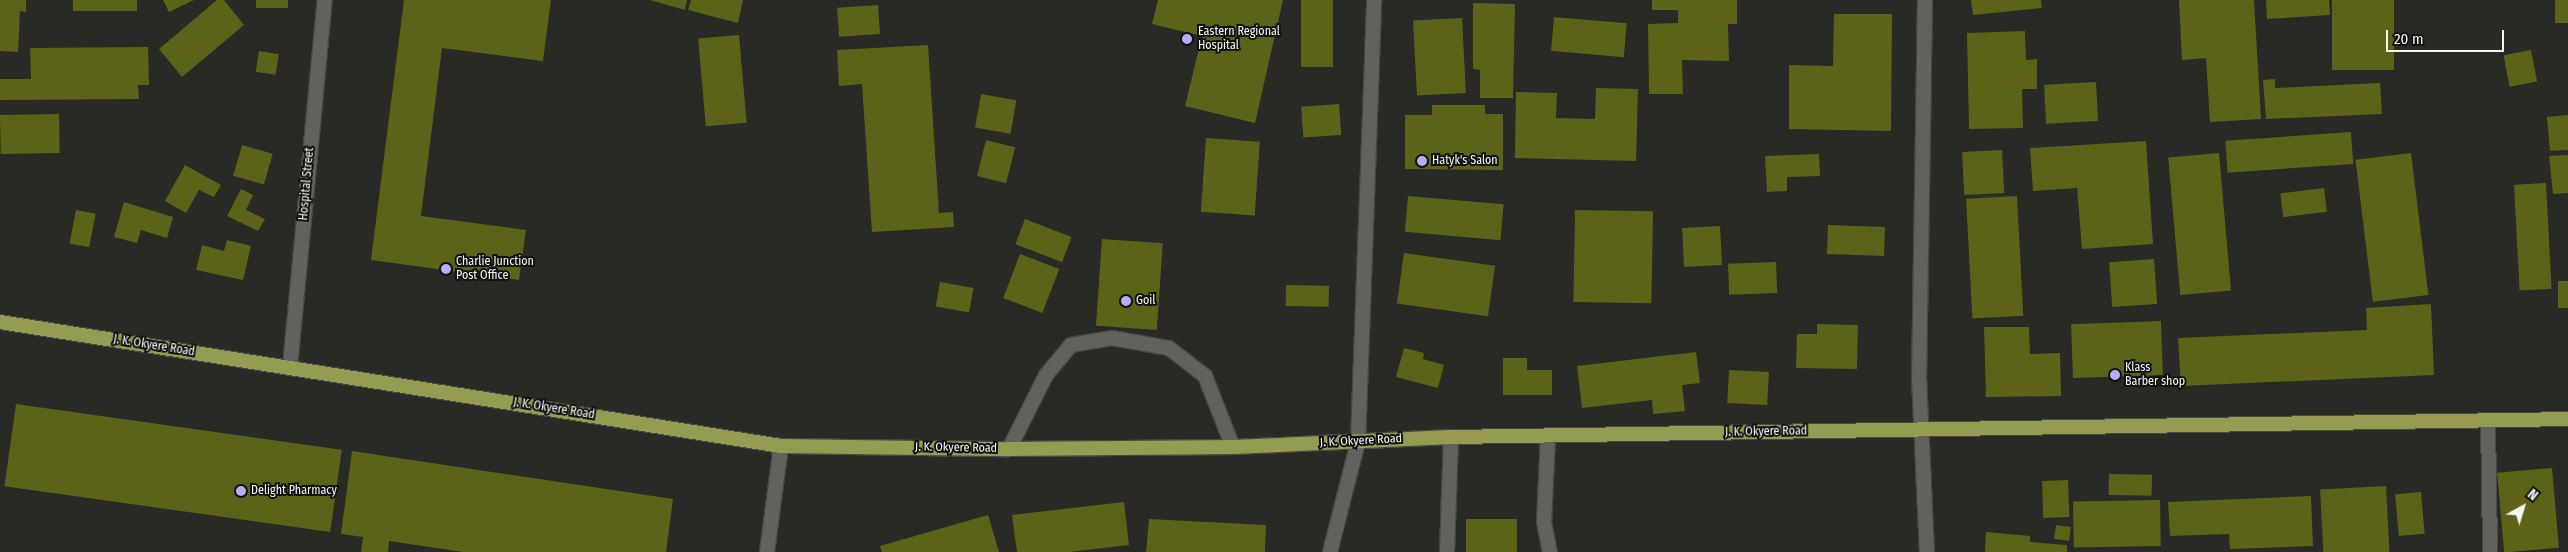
<!DOCTYPE html>
<style>
body{margin:0}
#map{position:relative;width:2568px;height:552px;overflow:hidden;background:#292a26;font-family:"Fira Sans Condensed",sans-serif}
div>[style]{position:absolute}
[style*='--x']{left:calc(var(--x)*1px);top:calc(var(--y)*1px);width:calc(var(--w)*1px);rotate:calc(var(--a)*1deg)}
.building>*{inset:0;background:#5c6218;transform-origin:0 0}
.roads{filter:drop-shadow(1px 0 #484845) drop-shadow(-1px 0 #484845) drop-shadow(0 1px #484845) drop-shadow(0 -1px #484845)}
.service>*{height:14px;margin:-7px;padding:0 7px;transform-origin:7px;border-radius:7px;background:#61615e}
.minor>*{height:14px;margin:-7px;padding:0 7px;transform-origin:7px;border-radius:7px;background:#61615e}
.tertiary>*{height:14px;margin:-7px;padding:0 7px;transform-origin:7px;border-radius:7px;background:#61615e}
.primary>*{height:14px;margin:-7px;padding:0 7px;transform-origin:7px;border-radius:7px;background:#959b51}
.dots>*{width:14px;height:14px;translate:-50% -50%;box-sizing:border-box;border:2px solid #121211;border-radius:50%}
span{translate:-50% -50%;white-space:nowrap;text-align:center;line-height:1.15;-webkit-text-stroke:4px #121211;paint-order:stroke}
.poi-label{font-size:12px;color:#f4f4f2}
.left{translate:0 -50%;text-align:left}
.street-label{font-size:12px;color:#f4f4f2}
.north{position:absolute;left:2498px;top:482px;width:50px;height:50px;-webkit-text-stroke:4px #121211;paint-order:stroke;rotate:39deg;font-size:14px;font-weight:700;line-height:20px;text-align:center;color:#f4f4f2}
.north::after{content:'';display:block;margin:auto;width:18px;height:22px;background:#f4f4f2;clip-path:polygon(50% 0,100% 100%,50% 72%,0 100%)}
.scale{position:absolute;left:2386px;top:30px;width:118px;height:22px;box-sizing:border-box;border:2px solid #f4f4f2;border-top:0;padding-left:6px;font-size:15px;line-height:18px;white-space:nowrap;color:#f4f4f2;-webkit-text-stroke:4px #121211;paint-order:stroke}
</style>
<div id="map">
<div class="building">
<i style="clip-path:polygon(0 0,26px 0,26px 12px,20px 11px,18px 52px,0 51px)"></i>
<i style="left:73px;top:0;width:64px;height:11px"></i>
<i style="clip-path:polygon(163px 0,194px 0,169px 12px)"></i>
<i style="clip-path:polygon(217px 0,224px 0,244px 25px,182px 77px,159px 49px)"></i>
<i style="left:256px;top:0;width:32px;height:8px"></i>
<i style="clip-path:polygon(404px 0,551px 0,543px 61px,442px 48px,421px 216px,526px 230px,519px 280px,371px 260px)"></i>
<i style="clip-path:polygon(650px 0,687px 0,685px 10px)"></i>
<i style="clip-path:polygon(691px 0,743px 0,738px 23px,688px 10px)"></i>
<i style="clip-path:polygon(1158px 0,1283px 0,1255px 123px,1185px 106px,1202px 36px,1152px 24px)"></i>
<i style="left:1301px;top:0;width:32px;height:67px"></i>
<i style="clip-path:polygon(1652px 0,1737px 0,1737px 24px,1728px 24px,1729px 61px,1682px 60px,1683px 94px,1649px 94px,1648px 24px,1678px 23px,1678px 10px,1652px 10px)"></i>
<i style="clip-path:polygon(1971px 0,2041px 0,2042px 8px,1973px 15px)"></i>
<i style="clip-path:polygon(2179px 0,2254px 0,2261px 119px,2210px 122px,2206px 58px,2182px 60px)"></i>
<i style="clip-path:polygon(2266px 0,2329px 0,2330px 15px,2267px 19px)"></i>
<i style="left:2332px;top:0;width:62px;height:70px"></i>
<i style="left:2555px;top:0;width:13px;height:23px"></i>
<i style="clip-path:polygon(1473px 3px,1515px 4px,1513px 98px,1480px 98px,1480px 70px,1473px 69px)"></i>
<i style="left:878px;top:5px;width:29px;height:41px;rotate:86deg"></i>
<i style="clip-path:polygon(1834px 14px,1892px 14px,1891px 131px,1789px 129px,1789px 65px,1833px 66px)"></i>
<i style="left:1554px;top:17px;width:73px;height:34px;rotate:5deg"></i>
<i style="left:1462px;top:18px;width:75px;height:49px;rotate:87deg"></i>
<i style="clip-path:polygon(2025px 31px,2026px 60px,2037px 59px,2037px 89px,2022px 89px,2023px 128px,1969px 129px,1967px 33px)"></i>
<i style="left:739px;top:35px;width:88px;height:41px;rotate:85deg"></i>
<i style="clip-path:polygon(928px 45px,939px 213px,953px 212px,954px 227px,872px 232px,862px 84px,839px 86px,837px 50px)"></i>
<i style="clip-path:polygon(148px 47px,149px 85px,138px 85px,139px 99px,0 100px,0 79px,31px 79px,30px 48px)"></i>
<i style="left:2531px;top:50px;width:32px;height:28px;rotate:79deg"></i>
<i style="left:259px;top:51px;width:20px;height:21px;rotate:9deg"></i>
<i style="clip-path:polygon(2275px 79px,2275px 88px,2380px 83px,2382px 114px,2266px 119px,2263px 80px)"></i>
<i style="left:2096px;top:82px;width:39px;height:52px;rotate:87deg"></i>
<i style="clip-path:polygon(1596px 88px,1638px 89px,1636px 161px,1515px 158px,1516px 92px,1557px 93px,1556px 118px,1595px 119px)"></i>
<i style="left:981px;top:94px;width:36px;height:34px;rotate:10deg"></i>
<i style="left:1339px;top:104px;width:31px;height:38px;rotate:86deg"></i>
<i style="clip-path:polygon(1432px 105px,1485px 105px,1485px 114px,1503px 114px,1503px 170px,1405px 169px,1405px 115px,1432px 115px)"></i>
<i style="left:59px;top:114px;width:39px;height:59px;rotate:89deg"></i>
<i style="clip-path:polygon(2568px 115px,2568px 150px,2550px 151px,2547px 117px)"></i>
<i style="left:2351px;top:132px;width:32px;height:126px;rotate:86deg"></i>
<i style="left:1206px;top:138px;width:54px;height:74px;rotate:4deg"></i>
<i style="left:986px;top:140px;width:30px;height:37px;rotate:14deg"></i>
<i style="clip-path:polygon(2146px 141px,2153px 244px,2082px 249px,2077px 188px,2033px 191px,2030px 148px)"></i>
<i style="left:242px;top:145px;width:32px;height:32px;rotate:16deg"></i>
<i style="left:2002px;top:150px;width:43px;height:40px;rotate:87deg"></i>
<i style="left:2219px;top:153px;width:138px;height:51px;rotate:85deg"></i>
<i style="left:2411px;top:153px;width:143px;height:56px;rotate:83deg"></i>
<i style="clip-path:polygon(1819px 154px,1820px 176px,1787px 177px,1787px 191px,1767px 192px,1765px 156px)"></i>
<i style="clip-path:polygon(2568px 155px,2568px 193px,2553px 194px,2549px 156px)"></i>
<i style="clip-path:polygon(185px 165px,221px 185px,214px 197px,199px 190px,186px 213px,165px 201px)"></i>
<i style="left:2546px;top:183px;width:106px;height:32px;rotate:87deg"></i>
<i style="left:2324px;top:188px;width:24px;height:44px;rotate:83deg"></i>
<i style="clip-path:polygon(241px 189px,253px 195px,246px 210px,265px 219px,258px 231px,227px 216px)"></i>
<i style="left:1408px;top:196px;width:96px;height:36px;rotate:5deg"></i>
<i style="left:2017px;top:196px;width:120px;height:51px;rotate:87deg"></i>
<i style="clip-path:polygon(124px 202px,173px 217px,167px 238px,141px 230px,137px 243px,114px 237px)"></i>
<i style="left:76px;top:210px;width:20px;height:34px;rotate:11deg"></i>
<i style="left:1575px;top:210px;width:78px;height:92px;rotate:1deg"></i>
<i style="left:1025px;top:219px;width:50px;height:27px;rotate:21deg"></i>
<i style="left:1828px;top:225px;width:57px;height:29px;rotate:2deg"></i>
<i style="left:1720px;top:226px;width:39px;height:38px;rotate:87deg"></i>
<i style="left:1102px;top:239px;width:61px;height:87px;rotate:4deg"></i>
<i style="clip-path:polygon(227px 240px,251px 246px,243px 280px,196px 270px,202px 245px,224px 251px)"></i>
<i style="left:1404px;top:253px;width:92px;height:51px;rotate:8deg"></i>
<i style="left:1020px;top:254px;width:42px;height:47px;rotate:21deg"></i>
<i style="left:2154px;top:259px;width:45px;height:45px;rotate:86deg"></i>
<i style="left:1776px;top:262px;width:31px;height:48px;rotate:88deg"></i>
<i style="left:2568px;top:281px;width:27px;height:10px;rotate:90deg"></i>
<i style="left:940px;top:282px;width:34px;height:25px;rotate:10deg"></i>
<i style="left:1286px;top:285px;width:43px;height:21px;rotate:1deg"></i>
<i style="clip-path:polygon(2431px 304px,2434px 375px,2181px 386px,2178px 338px,2367px 330px,2366px 308px)"></i>
<i style="left:2161px;top:321px;width:54px;height:90px;rotate:88deg"></i>
<i style="clip-path:polygon(1817px 324px,1858px 325px,1857px 369px,1796px 368px,1797px 334px,1817px 334px)"></i>
<i style="clip-path:polygon(1984px 327px,2029px 327px,2030px 354px,2060px 353px,2061px 396px,1986px 397px)"></i>
<i style="clip-path:polygon(1404px 348px,1424px 353px,1423px 359px,1444px 365px,1438px 388px,1396px 377px)"></i>
<i style="clip-path:polygon(1696px 352px,1700px 383px,1682px 385px,1685px 411px,1653px 414px,1652px 400px,1582px 408px,1577px 366px)"></i>
<i style="clip-path:polygon(1503px 358px,1527px 358px,1527px 370px,1552px 370px,1552px 395px,1503px 395px)"></i>
<i style="left:1729px;top:370px;width:40px;height:33px;rotate:3deg"></i>
<i style="left:16px;top:404px;width:329px;height:83px;rotate:8deg"></i>
<i style="clip-path:polygon(352px 451px,673px 499px,666px 552px,463px 552px,389px 541px,388px 552px,361px 552px,363px 537px,341px 534px)"></i>
<i style="left:2552px;top:468px;width:80px;height:55px;rotate:85deg"></i>
<i style="left:2109px;top:474px;width:43px;height:21px;rotate:1deg"></i>
<i style="left:2068px;top:480px;width:37px;height:26px;rotate:88deg"></i>
<i style="left:2386px;top:486px;width:66px;height:66px;rotate:87deg"></i>
<i style="left:2421px;top:492px;width:42px;height:26px;rotate:85deg"></i>
<i style="clip-path:polygon(2311px 496px,2313px 546px,2230px 549px,2229px 534px,2170px 536px,2168px 502px)"></i>
<i style="left:2160px;top:500px;width:46px;height:87px;rotate:89deg"></i>
<i style="clip-path:polygon(1124px 502px,1129px 545px,1069px 552px,1017px 552px,1012px 515px)"></i>
<i style="clip-path:polygon(988px 515px,999px 552px,882px 552px,880px 546px)"></i>
<i style="clip-path:polygon(1149px 519px,1266px 525px,1265px 552px,1146px 552px)"></i>
<i style="left:1517px;top:519px;width:33px;height:51px;rotate:90deg"></i>
<i style="left:2056px;top:525px;width:15px;height:14px;rotate:8deg"></i>
<i style="clip-path:polygon(1986px 532px,2030px 536px,2030px 542px,2067px 545px,2067px 552px,1985px 552px)"></i>
</div>
<div class="roads">
<div class="service">
<i style="--x:1548;--y:435;--w:87;--a:92.6"></i>
<i style="--x:1544;--y:522;--w:31;--a:79"></i>
<i style="--x:1009;--y:449;--w:83;--a:-63.4"></i>
<i style="--x:1046;--y:375;--w:39;--a:-50"></i>
<i style="--x:1071;--y:345;--w:42;--a:-9.7"></i>
<i style="--x:1112;--y:338;--w:58;--a:10"></i>
<i style="--x:1169;--y:348;--w:46;--a:37.9"></i>
<i style="--x:1205;--y:376;--w:76;--a:68.5"></i>
<i style="--x:1330;--y:552;--w:114;--a:-75.7"></i>
<i style="--x:1447;--y:552;--w:115;--a:-88"></i>
</div>
<div class="minor">
<i style="--x:1925;--y:0;--w:377;--a:90.9"></i>
<i style="--x:1919;--y:377;--w:175;--a:87.4"></i>
<i style="--x:2488;--y:421;--w:131;--a:89.1"></i>
<i style="--x:1358;--y:442;--w:442;--a:-87.9"></i>
<i style="--x:767;--y:552;--w:107;--a:-82.5"></i>
</div>
<div class="tertiary">
<i style="--x:290;--y:367;--w:369;--a:-84.6"></i>
</div>
<div class="primary">
<i style="--x:0;--y:322;--w:791;--a:9.02"></i>
<i style="--x:781;--y:446;--w:228;--a:0.8"></i>
<i style="--x:1009;--y:449;--w:224;--a:-0.5"></i>
<i style="--x:1233;--y:447;--w:218;--a:-2.6"></i>
<i style="--x:1451;--y:437;--w:1117;--a:-0.92"></i>
</div>
</div>
<div class="dots">
<i style="left:1187px;top:39px;background:#bbaaf6"></i>
<i style="left:1422px;top:161px;background:#bbaaf6"></i>
<i style="left:446px;top:269px;background:#bbaaf6"></i>
<i style="left:1126px;top:301px;background:#bbaaf6"></i>
<i style="left:2115px;top:375px;background:#bbaaf6"></i>
<i style="left:241px;top:491px;background:#bbaaf6"></i>
</div>
<div class="poi-label">
<span class="left" style="left:1198px;top:39px">Eastern Regional<br>Hospital</span>
<span class="left" style="left:1432px;top:161px">Hatyk's Salon</span>
<span class="left" style="left:456px;top:269px">Charlie Junction<br>Post Office</span>
<span class="left" style="left:1136px;top:301px">Goil</span>
<span class="left" style="left:2125px;top:375px">Klass<br>Barber shop</span>
<span class="left" style="left:251px;top:491px">Delight Pharmacy</span>
</div>
<div class="street-label">
<span style="left:307px;top:184px;rotate:-85deg">Hospital Street</span>
<span style="left:154px;top:346px;rotate:9deg">J. K. Okyere Road</span>
<span style="left:554px;top:409px;rotate:9deg">J. K. Okyere Road</span>
<span style="left:1766px;top:432px;rotate:-1deg">J. K. Okyere Road</span>
<span style="left:1361px;top:441px;rotate:-3deg">J. K. Okyere Road</span>
<span style="left:956px;top:448px;rotate:1deg">J. K. Okyere Road</span>
</div>
<div class="north">N</div>
<div class="scale">20 m</div>
</div>
